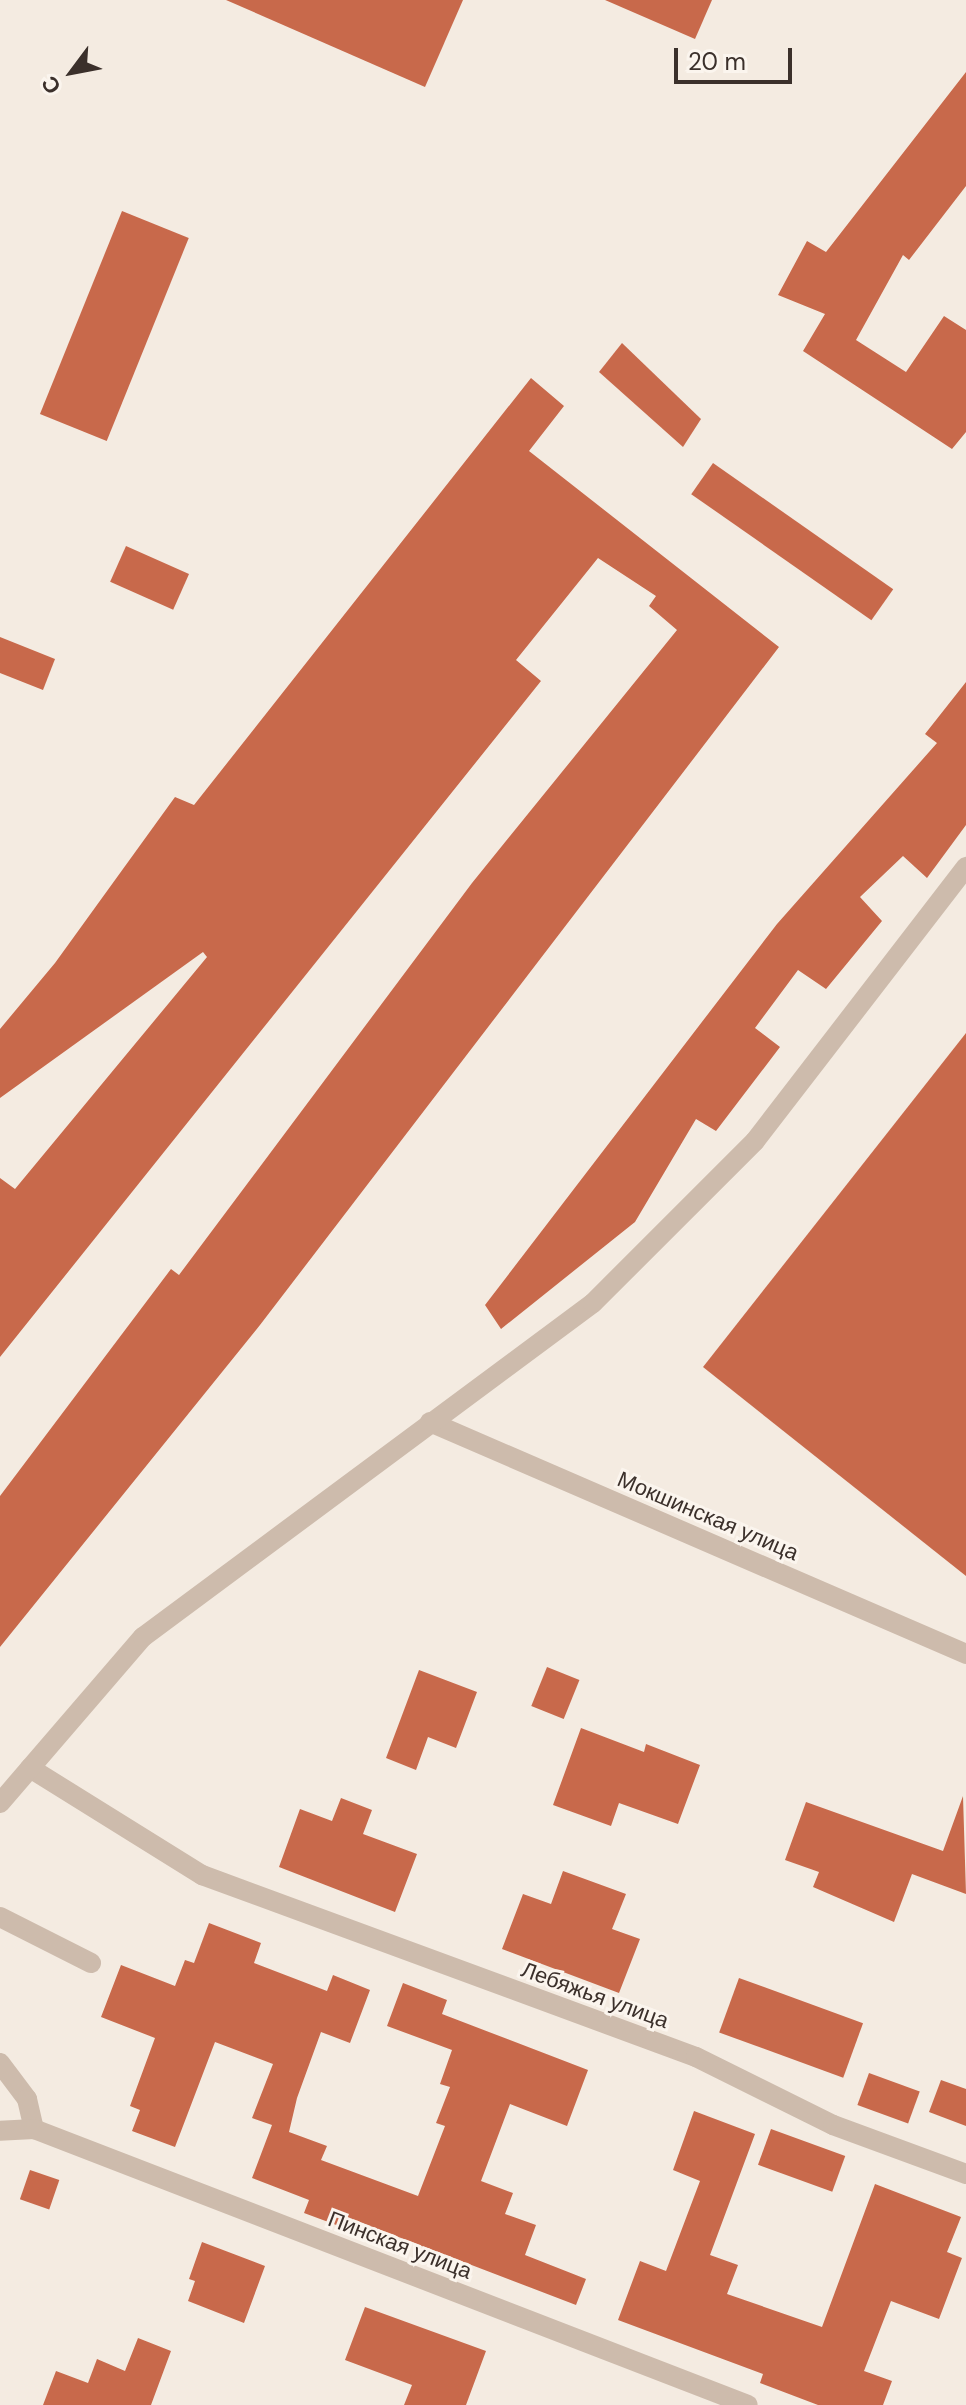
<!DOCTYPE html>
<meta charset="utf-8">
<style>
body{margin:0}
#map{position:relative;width:966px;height:2405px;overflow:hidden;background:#f4ebe1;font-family:"DM Sans",sans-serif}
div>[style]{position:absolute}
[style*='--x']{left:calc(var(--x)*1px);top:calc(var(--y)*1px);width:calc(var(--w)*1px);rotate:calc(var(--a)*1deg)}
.building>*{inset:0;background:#c8694b;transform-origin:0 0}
.minor>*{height:20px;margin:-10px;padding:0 10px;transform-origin:10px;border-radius:10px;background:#cdbbac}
span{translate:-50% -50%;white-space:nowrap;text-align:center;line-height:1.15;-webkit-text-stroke:6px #fbf5ee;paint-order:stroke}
.street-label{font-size:22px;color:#3b302b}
.north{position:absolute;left:32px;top:32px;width:80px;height:80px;-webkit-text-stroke:6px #fbf5ee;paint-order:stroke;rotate:238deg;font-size:22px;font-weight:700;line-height:32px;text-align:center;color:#3b302b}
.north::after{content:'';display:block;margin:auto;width:28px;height:36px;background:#3b302b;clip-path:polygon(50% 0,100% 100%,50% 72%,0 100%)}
.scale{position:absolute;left:674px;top:48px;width:118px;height:36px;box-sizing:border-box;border:4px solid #3b302b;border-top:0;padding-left:10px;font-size:24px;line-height:28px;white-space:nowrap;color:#3b302b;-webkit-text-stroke:6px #fbf5ee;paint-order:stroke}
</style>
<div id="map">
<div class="building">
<i style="clip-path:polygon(226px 0,463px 0,425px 87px)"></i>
<i style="clip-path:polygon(605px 0,712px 0,695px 39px)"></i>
<i style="clip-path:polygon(966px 72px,966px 186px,909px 260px,903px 255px,856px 340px,906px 372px,944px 316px,966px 330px,966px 432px,952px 449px,803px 351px,825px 314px,778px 295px,807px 241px,826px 252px)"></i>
<i style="left:122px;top:211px;width:72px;height:219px;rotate:22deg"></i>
<i style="clip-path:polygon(622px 343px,701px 419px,683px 447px,599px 372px)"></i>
<i style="clip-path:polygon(531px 378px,564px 406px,529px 451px,779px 647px,260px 1325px,0 1647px,0 1496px,171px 1269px,179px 1275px,472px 883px,677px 630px,649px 606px,656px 596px,598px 558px,516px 660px,541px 681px,0 1357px,0 1178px,15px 1189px,207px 957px,203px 952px,0 1098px,0 1029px,55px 963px,175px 797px,194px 805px)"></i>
<i style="left:713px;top:463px;width:220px;height:38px;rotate:35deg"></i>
<i style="left:126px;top:546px;width:69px;height:39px;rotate:24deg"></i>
<i style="clip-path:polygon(0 637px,55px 659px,43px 690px,0 673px)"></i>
<i style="clip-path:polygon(966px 682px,966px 825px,927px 878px,903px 856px,860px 897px,882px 921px,826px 989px,798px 970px,755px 1028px,780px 1047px,716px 1131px,696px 1119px,635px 1222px,501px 1329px,485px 1305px,777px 924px,937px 743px,925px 734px)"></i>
<i style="clip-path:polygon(966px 1033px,966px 1576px,703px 1367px)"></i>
<i style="left:547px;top:1667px;width:35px;height:42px;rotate:22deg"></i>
<i style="clip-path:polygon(419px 1670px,477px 1692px,456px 1748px,428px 1737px,416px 1770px,386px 1758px)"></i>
<i style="clip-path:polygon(581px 1728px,644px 1752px,646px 1744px,700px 1765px,678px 1824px,619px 1803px,611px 1826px,553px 1805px)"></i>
<i style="clip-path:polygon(963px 1796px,966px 1894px,912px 1874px,894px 1922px,813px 1887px,819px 1872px,785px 1860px,806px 1802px,943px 1851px)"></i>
<i style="clip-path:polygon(341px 1798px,372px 1810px,363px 1834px,417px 1854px,395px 1912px,279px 1867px,300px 1809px,332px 1821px)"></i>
<i style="clip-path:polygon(563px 1871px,626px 1894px,612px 1929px,640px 1939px,619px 1993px,502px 1949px,523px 1894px,551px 1904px)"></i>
<i style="clip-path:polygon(209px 1923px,261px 1943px,254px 1963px,327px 1991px,333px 1975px,370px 1990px,350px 2043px,321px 2032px,297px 2098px,289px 2132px,327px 2146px,321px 2160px,418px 2196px,445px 2126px,436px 2123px,450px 2087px,440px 2084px,452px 2050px,387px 2026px,403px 1983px,447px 2000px,442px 2014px,588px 2070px,567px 2126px,510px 2104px,481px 2181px,513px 2193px,505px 2214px,536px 2225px,525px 2255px,586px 2279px,576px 2305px,362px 2223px,358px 2233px,304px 2213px,309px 2200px,252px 2178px,272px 2125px,252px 2118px,273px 2064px,215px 2042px,175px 2147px,132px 2131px,140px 2110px,130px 2106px,155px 2038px,101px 2017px,121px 1965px,175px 1986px,185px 1960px,194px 1963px)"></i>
<i style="left:739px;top:1978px;width:132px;height:58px;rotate:20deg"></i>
<i style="left:869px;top:2073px;width:54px;height:34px;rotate:20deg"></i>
<i style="clip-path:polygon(941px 2080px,966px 2089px,966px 2126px,929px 2112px)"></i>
<i style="clip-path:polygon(694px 2111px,755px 2134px,710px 2255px,738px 2265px,727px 2294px,822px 2327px,875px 2184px,961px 2217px,947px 2252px,962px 2258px,939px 2319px,891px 2301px,864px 2371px,892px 2381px,883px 2405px,818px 2405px,760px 2383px,763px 2374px,618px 2320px,640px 2261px,666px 2271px,700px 2181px,673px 2170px)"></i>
<i style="left:771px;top:2129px;width:79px;height:38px;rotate:20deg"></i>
<i style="left:30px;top:2170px;width:31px;height:31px;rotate:19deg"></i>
<i style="clip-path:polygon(202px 2242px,265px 2266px,244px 2323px,188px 2301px,195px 2281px,189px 2279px)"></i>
<i style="clip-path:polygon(365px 2307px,486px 2351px,466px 2405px,404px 2405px,412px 2385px,345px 2360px)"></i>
<i style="clip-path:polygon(138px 2338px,171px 2351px,151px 2405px,43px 2405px,56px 2371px,88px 2383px,97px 2359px,125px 2371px)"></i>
</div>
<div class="minor">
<i style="--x:430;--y:1422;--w:584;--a:23.4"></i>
<i style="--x:30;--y:1768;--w:203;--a:31.9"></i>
<i style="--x:202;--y:1875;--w:526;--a:20.22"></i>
<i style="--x:696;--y:2057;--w:153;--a:26.4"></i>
<i style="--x:833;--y:2125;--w:142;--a:20.2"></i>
<i style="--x:0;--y:1803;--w:219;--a:-49.3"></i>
<i style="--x:143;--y:1637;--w:560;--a:-36.58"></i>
<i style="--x:593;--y:1303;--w:229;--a:-45"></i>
<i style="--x:755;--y:1141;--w:346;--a:-52.4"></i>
<i style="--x:0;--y:1917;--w:102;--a:26.8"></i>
<i style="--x:0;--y:2063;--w:45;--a:53.1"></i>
<i style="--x:27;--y:2099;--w:31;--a:77"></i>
<i style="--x:34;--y:2129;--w:34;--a:177"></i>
<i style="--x:34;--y:2129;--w:765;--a:21.13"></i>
</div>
<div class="street-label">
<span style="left:708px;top:1516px;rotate:23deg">Мокшинская улица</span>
<span style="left:595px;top:1995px;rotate:20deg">Лебяжья улица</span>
<span style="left:400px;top:2245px;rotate:21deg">Пинская улица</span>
</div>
<div class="north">С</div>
<div class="scale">20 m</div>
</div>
